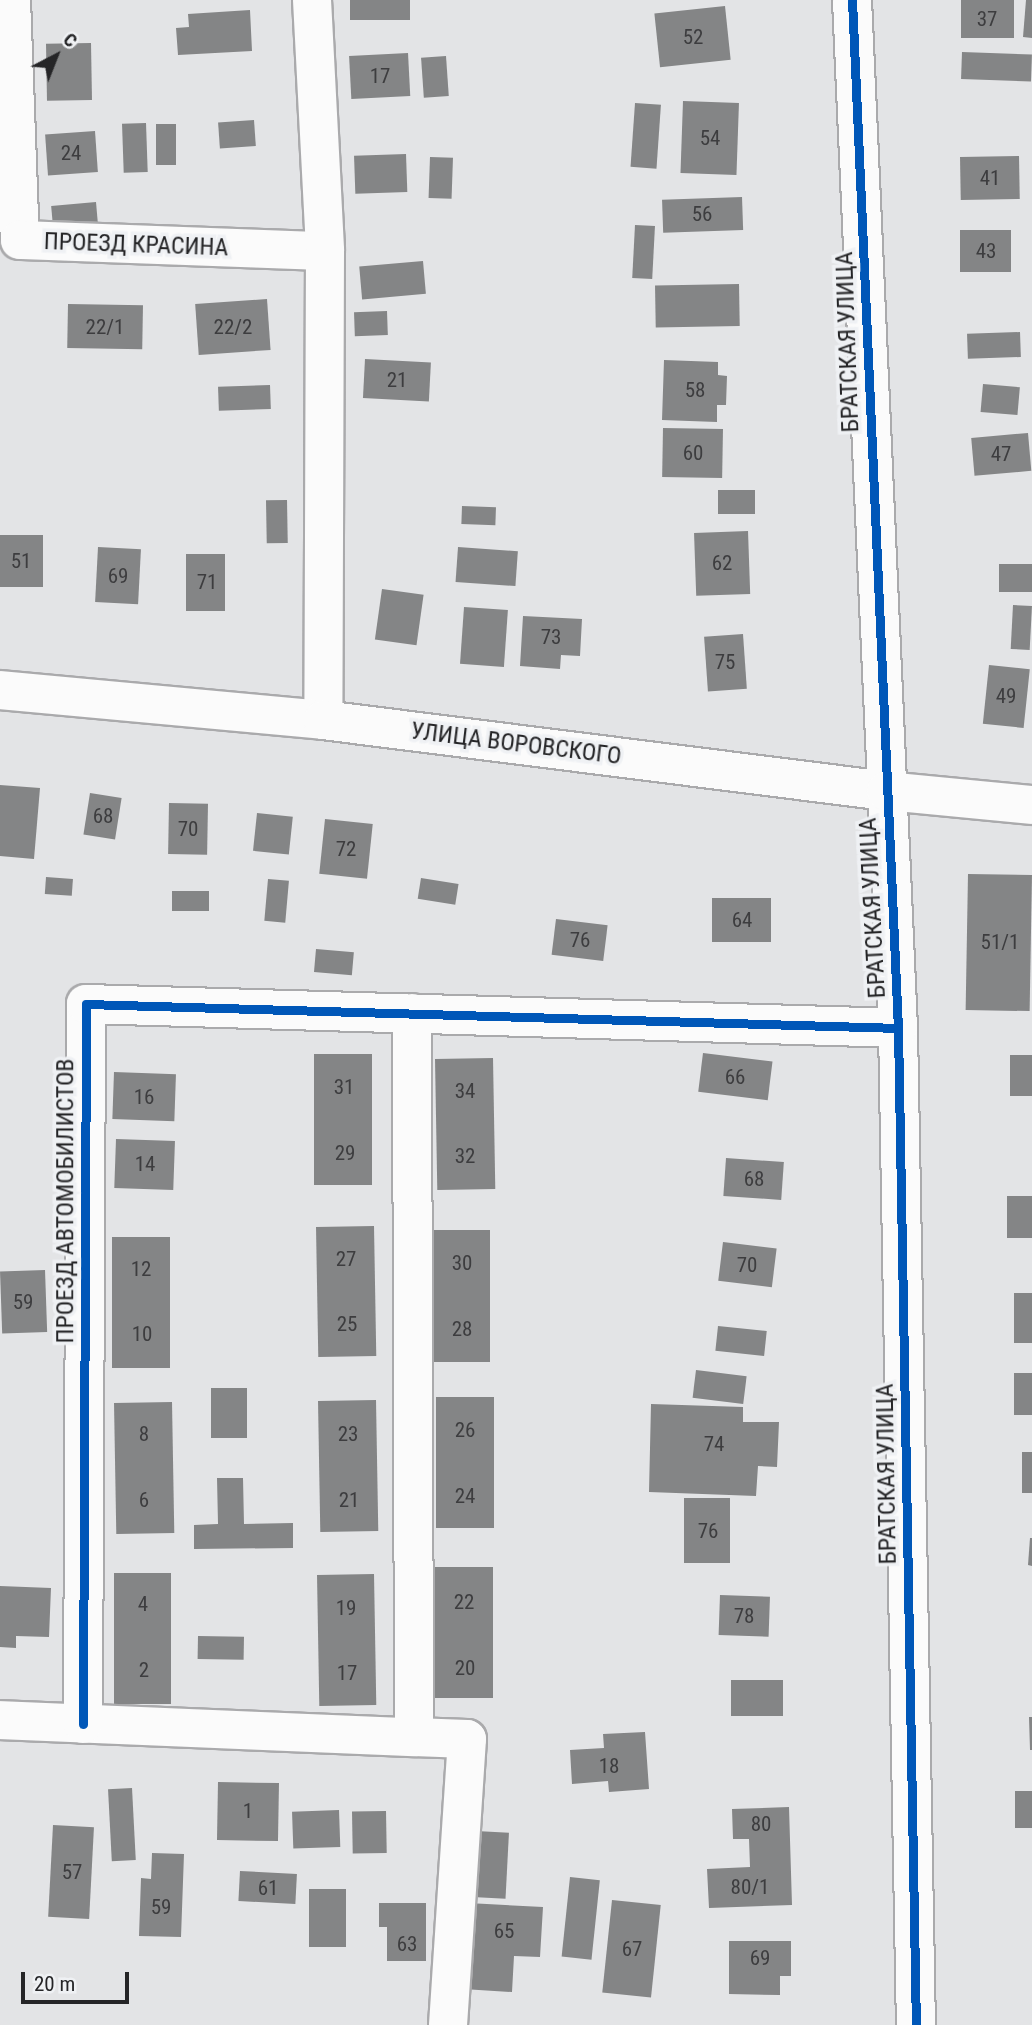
<!DOCTYPE html>
<meta charset="utf-8">
<style>
body{margin:0}
#map{position:relative;width:1032px;height:2025px;overflow:hidden;background:#e3e4e6;font-family:"Roboto Condensed",sans-serif}
div>[style]{position:absolute}
[style*='--x']{left:calc(var(--x)*1px);top:calc(var(--y)*1px);width:calc(var(--w)*1px);rotate:calc(var(--a)*1deg)}
.building>*{inset:0;background:#848586;transform-origin:0 0}
.roads{filter:drop-shadow(2px 0 #aaaaac) drop-shadow(-2px 0 #aaaaac) drop-shadow(0 2px #aaaaac) drop-shadow(0 -2px #aaaaac)}
.minor>*{height:38px;margin:-19px;padding:0 19px;transform-origin:19px;border-radius:19px;background:#fbfbfb}
.cycleway>*{height:9px;margin:-4.5px;padding:0 4.5px;transform-origin:4.5px;border-radius:4.5px;background:#0057b8}
span{translate:-50% -50%;white-space:nowrap;text-align:center;line-height:1.15;-webkit-text-stroke:7px #eff1f4;paint-order:stroke}
.number-label{font-size:21px;color:#3d3d3f}
.number-label span{-webkit-text-stroke-width:0}
.street-label{font-size:24px;color:#252527}
.north{position:absolute;left:21px;top:21px;width:70px;height:70px;-webkit-text-stroke:5px #eff1f4;paint-order:stroke;rotate:42deg;font-size:19px;font-weight:700;line-height:28px;text-align:center;color:#252527}
.north::after{content:'';display:block;margin:auto;width:24px;height:32px;background:#252527;clip-path:polygon(50% 0,100% 100%,50% 72%,0 100%)}
.scale{position:absolute;left:21px;top:1972px;width:108px;height:32px;box-sizing:border-box;border:4px solid #252527;border-top:0;padding-left:9px;font-size:21px;line-height:24px;white-space:nowrap;color:#252527;-webkit-text-stroke:5px #eff1f4;paint-order:stroke}
</style>
<div id="map">
<div class="building">
<i style="left:350px;top:0;width:60px;height:20px"></i>
<i style="left:961px;top:0;width:53px;height:38px"></i>
<i style="clip-path:polygon(1026px 0,1032px 0,1032px 38px,1023px 37px)"></i>
<i style="left:725px;top:6px;width:54px;height:71px;rotate:84deg"></i>
<i style="clip-path:polygon(250px 10px,252px 51px,178px 55px,176px 28px,189px 27px,188px 14px)"></i>
<i style="left:91px;top:43px;width:57px;height:45px;rotate:89deg"></i>
<i style="left:962px;top:52px;width:70px;height:27px;rotate:2deg"></i>
<i style="left:408px;top:53px;width:43px;height:59px;rotate:87deg"></i>
<i style="left:446px;top:56px;width:40px;height:25px;rotate:86deg"></i>
<i style="left:683px;top:101px;width:56px;height:72px;rotate:2deg"></i>
<i style="left:635px;top:103px;width:26px;height:64px;rotate:4deg"></i>
<i style="left:254px;top:120px;width:26px;height:36px;rotate:86deg"></i>
<i style="left:146px;top:123px;width:49px;height:24px;rotate:88deg"></i>
<i style="left:156px;top:124px;width:20px;height:41px"></i>
<i style="left:95px;top:131px;width:41px;height:50px;rotate:86deg"></i>
<i style="left:406px;top:154px;width:38px;height:52px;rotate:88deg"></i>
<i style="left:1019px;top:156px;width:43px;height:59px;rotate:89deg"></i>
<i style="left:430px;top:157px;width:23px;height:41px;rotate:2deg"></i>
<i style="left:742px;top:197px;width:33px;height:80px;rotate:88deg"></i>
<i style="left:96px;top:202px;width:22px;height:45px;rotate:85deg"></i>
<i style="left:635px;top:225px;width:20px;height:53px;rotate:3deg"></i>
<i style="left:960px;top:230px;width:51px;height:42px"></i>
<i style="left:423px;top:261px;width:33px;height:64px;rotate:85deg"></i>
<i style="left:739px;top:284px;width:42px;height:84px;rotate:89deg"></i>
<i style="left:267px;top:299px;width:51px;height:72px;rotate:86deg"></i>
<i style="left:68px;top:304px;width:75px;height:44px;rotate:1deg"></i>
<i style="left:387px;top:311px;width:24px;height:33px;rotate:88deg"></i>
<i style="left:1020px;top:332px;width:25px;height:53px;rotate:88deg"></i>
<i style="left:365px;top:359px;width:66px;height:39px;rotate:3deg"></i>
<i style="clip-path:polygon(664px 360px,718px 362px,718px 375px,727px 376px,726px 405px,717px 405px,717px 422px,662px 420px)"></i>
<i style="left:983px;top:384px;width:37px;height:28px;rotate:5deg"></i>
<i style="left:270px;top:385px;width:24px;height:52px;rotate:88deg"></i>
<i style="left:663px;top:428px;width:60px;height:49px;rotate:1deg"></i>
<i style="left:1028px;top:433px;width:38px;height:57px;rotate:85deg"></i>
<i style="left:718px;top:490px;width:37px;height:24px"></i>
<i style="left:287px;top:500px;width:43px;height:21px;rotate:89deg"></i>
<i style="left:462px;top:506px;width:34px;height:18px;rotate:2deg"></i>
<i style="left:748px;top:531px;width:63px;height:54px;rotate:88deg"></i>
<i style="left:0;top:535px;width:43px;height:52px"></i>
<i style="left:98px;top:547px;width:43px;height:55px;rotate:3deg"></i>
<i style="left:458px;top:547px;width:60px;height:35px;rotate:4deg"></i>
<i style="left:186px;top:554px;width:39px;height:57px"></i>
<i style="left:1032px;top:564px;width:28px;height:33px;rotate:90deg"></i>
<i style="left:382px;top:589px;width:42px;height:51px;rotate:8deg"></i>
<i style="left:1013px;top:605px;width:19px;height:44px;rotate:3deg"></i>
<i style="left:464px;top:607px;width:44px;height:57px;rotate:4deg"></i>
<i style="clip-path:polygon(523px 616px,582px 619px,580px 656px,561px 655px,560px 669px,520px 666px)"></i>
<i style="left:743px;top:634px;width:55px;height:39px;rotate:86deg"></i>
<i style="left:989px;top:665px;width:41px;height:59px;rotate:6deg"></i>
<i style="clip-path:polygon(0 785px,40px 788px,34px 859px,0 856px)"></i>
<i style="left:90px;top:793px;width:32px;height:42px;rotate:9deg"></i>
<i style="left:169px;top:803px;width:39px;height:51px;rotate:1deg"></i>
<i style="left:257px;top:813px;width:36px;height:38px;rotate:6deg"></i>
<i style="left:325px;top:819px;width:48px;height:55px;rotate:6deg"></i>
<i style="left:968px;top:874px;width:64px;height:136px;rotate:1deg"></i>
<i style="left:46px;top:877px;width:27px;height:17px;rotate:4deg"></i>
<i style="left:421px;top:878px;width:38px;height:21px;rotate:9deg"></i>
<i style="left:268px;top:879px;width:21px;height:42px;rotate:5deg"></i>
<i style="left:172px;top:891px;width:37px;height:20px"></i>
<i style="left:712px;top:898px;width:59px;height:44px"></i>
<i style="left:556px;top:919px;width:52px;height:36px;rotate:7deg"></i>
<i style="left:316px;top:949px;width:38px;height:23px;rotate:5deg"></i>
<i style="left:703px;top:1053px;width:70px;height:39px;rotate:7deg"></i>
<i style="left:314px;top:1054px;width:58px;height:131px"></i>
<i style="left:1010px;top:1055px;width:22px;height:41px"></i>
<i style="left:493px;top:1058px;width:131px;height:58px;rotate:89deg"></i>
<i style="left:114px;top:1072px;width:62px;height:47px;rotate:2deg"></i>
<i style="left:116px;top:1139px;width:59px;height:49px;rotate:2deg"></i>
<i style="left:726px;top:1158px;width:58px;height:38px;rotate:4deg"></i>
<i style="left:1007px;top:1196px;width:25px;height:42px"></i>
<i style="left:374px;top:1226px;width:130px;height:58px;rotate:89deg"></i>
<i style="left:432px;top:1230px;width:58px;height:132px"></i>
<i style="left:170px;top:1237px;width:131px;height:58px;rotate:90deg"></i>
<i style="left:723px;top:1242px;width:54px;height:39px;rotate:7deg"></i>
<i style="left:45px;top:1270px;width:62px;height:45px;rotate:88deg"></i>
<i style="left:1014px;top:1293px;width:18px;height:50px"></i>
<i style="left:718px;top:1326px;width:49px;height:25px;rotate:6deg"></i>
<i style="left:696px;top:1370px;width:51px;height:28px;rotate:7deg"></i>
<i style="left:1014px;top:1373px;width:18px;height:42px"></i>
<i style="left:211px;top:1388px;width:36px;height:50px"></i>
<i style="left:436px;top:1397px;width:58px;height:131px"></i>
<i style="left:376px;top:1400px;width:131px;height:58px;rotate:89deg"></i>
<i style="left:172px;top:1402px;width:131px;height:58px;rotate:89deg"></i>
<i style="clip-path:polygon(651px 1404px,743px 1407px,743px 1422px,779px 1422px,777px 1467px,758px 1466px,756px 1496px,649px 1492px)"></i>
<i style="left:1022px;top:1452px;width:10px;height:41px"></i>
<i style="clip-path:polygon(217px 1478px,243px 1478px,244px 1524px,293px 1523px,293px 1548px,194px 1549px,194px 1525px,218px 1524px)"></i>
<i style="left:684px;top:1498px;width:46px;height:65px"></i>
<i style="clip-path:polygon(1030px 1538px,1032px 1538px,1032px 1566px,1028px 1565px)"></i>
<i style="left:435px;top:1567px;width:58px;height:131px"></i>
<i style="left:114px;top:1573px;width:57px;height:131px"></i>
<i style="left:374px;top:1574px;width:131px;height:57px;rotate:89deg"></i>
<i style="clip-path:polygon(0 1586px,51px 1588px,49px 1637px,16px 1636px,16px 1648px,0 1647px)"></i>
<i style="left:720px;top:1595px;width:50px;height:40px;rotate:2deg"></i>
<i style="left:198px;top:1636px;width:46px;height:23px;rotate:1deg"></i>
<i style="left:783px;top:1680px;width:36px;height:52px;rotate:90deg"></i>
<i style="clip-path:polygon(1029px 1717px,1032px 1717px,1032px 1750px,1030px 1750px)"></i>
<i style="clip-path:polygon(645px 1732px,649px 1789px,609px 1792px,608px 1781px,572px 1784px,570px 1750px,604px 1748px,603px 1734px)"></i>
<i style="left:218px;top:1782px;width:61px;height:58px;rotate:1deg"></i>
<i style="left:132px;top:1788px;width:72px;height:24px;rotate:87deg"></i>
<i style="left:1015px;top:1791px;width:17px;height:37px"></i>
<i style="clip-path:polygon(789px 1807px,792px 1905px,709px 1908px,707px 1869px,750px 1867px,749px 1839px,733px 1839px,732px 1809px)"></i>
<i style="left:339px;top:1810px;width:37px;height:47px;rotate:88deg"></i>
<i style="left:386px;top:1811px;width:42px;height:34px;rotate:89deg"></i>
<i style="left:53px;top:1825px;width:41px;height:92px;rotate:3deg"></i>
<i style="left:476px;top:1831px;width:33px;height:66px;rotate:3deg"></i>
<i style="clip-path:polygon(152px 1853px,184px 1854px,181px 1937px,139px 1936px,141px 1878px,151px 1879px)"></i>
<i style="left:240px;top:1871px;width:57px;height:30px;rotate:3deg"></i>
<i style="left:570px;top:1877px;width:30px;height:80px;rotate:6deg"></i>
<i style="left:309px;top:1889px;width:37px;height:58px"></i>
<i style="left:612px;top:1900px;width:49px;height:93px;rotate:6deg"></i>
<i style="clip-path:polygon(379px 1903px,426px 1903px,426px 1961px,387px 1961px,387px 1927px,379px 1927px)"></i>
<i style="clip-path:polygon(468px 1903px,543px 1907px,540px 1957px,514px 1956px,512px 1992px,463px 1989px)"></i>
<i style="clip-path:polygon(729px 1941px,791px 1941px,791px 1976px,780px 1976px,780px 1995px,729px 1994px)"></i>
</div>
<div class="roads">
<div class="minor">
<i style="--x:11;--y:0;--w:240;--a:87.9"></i>
<i style="--x:20;--y:240;--w:305;--a:2.1"></i>
<i style="--x:312;--y:0;--w:251;--a:87"></i>
<i style="--x:325;--y:251;--w:469;--a:90.2"></i>
<i style="--x:852;--y:0;--w:1029;--a:87.44"></i>
<i style="--x:898;--y:1028;--w:997;--a:88.97"></i>
<i style="--x:0;--y:690;--w:324;--a:5.3"></i>
<i style="--x:323;--y:720;--w:567;--a:7.19"></i>
<i style="--x:886;--y:791;--w:147;--a:5.5"></i>
<i style="--x:0;--y:1720;--w:414;--a:2.4"></i>
<i style="--x:414;--y:1737;--w:724;--a:-90.16"></i>
<i style="--x:83;--y:1724;--w:720;--a:-89.76"></i>
<i style="--x:86;--y:1004;--w:812;--a:1.69"></i>
<i style="--x:414;--y:1737;--w:53;--a:2.2"></i>
<i style="--x:467;--y:1739;--w:287;--a:93.8"></i>
</div>
</div>
<div class="cycleway">
<i style="--x:852;--y:0;--w:1029;--a:87.44"></i>
<i style="--x:898;--y:1028;--w:997;--a:88.97"></i>
<i style="--x:83;--y:1724;--w:720;--a:-89.76"></i>
<i style="--x:86;--y:1004;--w:812;--a:1.69"></i>
</div>
<div class="number-label">
<span style="left:987px;top:19px">37</span>
<span style="left:693px;top:37px">52</span>
<span style="left:380px;top:76px">17</span>
<span style="left:710px;top:138px">54</span>
<span style="left:71px;top:153px">24</span>
<span style="left:990px;top:178px">41</span>
<span style="left:702px;top:214px">56</span>
<span style="left:986px;top:251px">43</span>
<span style="left:105px;top:327px">22/1</span>
<span style="left:233px;top:327px">22/2</span>
<span style="left:397px;top:380px">21</span>
<span style="left:695px;top:390px">58</span>
<span style="left:693px;top:453px">60</span>
<span style="left:1001px;top:454px">47</span>
<span style="left:21px;top:561px">51</span>
<span style="left:722px;top:563px">62</span>
<span style="left:118px;top:576px">69</span>
<span style="left:207px;top:582px">71</span>
<span style="left:551px;top:637px">73</span>
<span style="left:725px;top:662px">75</span>
<span style="left:1006px;top:696px">49</span>
<span style="left:103px;top:816px">68</span>
<span style="left:188px;top:829px">70</span>
<span style="left:346px;top:849px">72</span>
<span style="left:742px;top:920px">64</span>
<span style="left:580px;top:940px">76</span>
<span style="left:1000px;top:942px">51/1</span>
<span style="left:735px;top:1077px">66</span>
<span style="left:344px;top:1087px">31</span>
<span style="left:465px;top:1091px">34</span>
<span style="left:144px;top:1097px">16</span>
<span style="left:345px;top:1153px">29</span>
<span style="left:465px;top:1156px">32</span>
<span style="left:145px;top:1164px">14</span>
<span style="left:754px;top:1179px">68</span>
<span style="left:346px;top:1259px">27</span>
<span style="left:462px;top:1263px">30</span>
<span style="left:747px;top:1265px">70</span>
<span style="left:141px;top:1269px">12</span>
<span style="left:23px;top:1302px">59</span>
<span style="left:347px;top:1324px">25</span>
<span style="left:462px;top:1329px">28</span>
<span style="left:142px;top:1334px">10</span>
<span style="left:465px;top:1430px">26</span>
<span style="left:144px;top:1434px">8</span>
<span style="left:348px;top:1434px">23</span>
<span style="left:714px;top:1444px">74</span>
<span style="left:465px;top:1496px">24</span>
<span style="left:144px;top:1500px">6</span>
<span style="left:349px;top:1500px">21</span>
<span style="left:708px;top:1531px">76</span>
<span style="left:464px;top:1602px">22</span>
<span style="left:143px;top:1604px">4</span>
<span style="left:346px;top:1608px">19</span>
<span style="left:744px;top:1616px">78</span>
<span style="left:465px;top:1668px">20</span>
<span style="left:144px;top:1670px">2</span>
<span style="left:347px;top:1673px">17</span>
<span style="left:609px;top:1766px">18</span>
<span style="left:248px;top:1811px">1</span>
<span style="left:761px;top:1824px">80</span>
<span style="left:72px;top:1872px">57</span>
<span style="left:750px;top:1887px">80/1</span>
<span style="left:268px;top:1888px">61</span>
<span style="left:161px;top:1907px">59</span>
<span style="left:504px;top:1931px">65</span>
<span style="left:407px;top:1944px">63</span>
<span style="left:632px;top:1949px">67</span>
<span style="left:760px;top:1958px">69</span>
</div>
<div class="street-label">
<span style="left:136px;top:245px;rotate:2deg">ПРОЕЗД КРАСИНА</span>
<span style="left:848px;top:342px;rotate:-92deg">БРАТСКАЯ УЛИЦА</span>
<span style="left:516px;top:744px;rotate:7deg">УЛИЦА ВОРОВСКОГО</span>
<span style="left:873px;top:908px;rotate:-93deg">БРАТСКАЯ УЛИЦА</span>
<span style="left:66px;top:1201px;rotate:-90deg">ПРОЕЗД АВТОМОБИЛИСТОВ</span>
<span style="left:887px;top:1474px;rotate:-91deg">БРАТСКАЯ УЛИЦА</span>
</div>
<div class="north">С</div>
<div class="scale">20 m</div>
</div>
